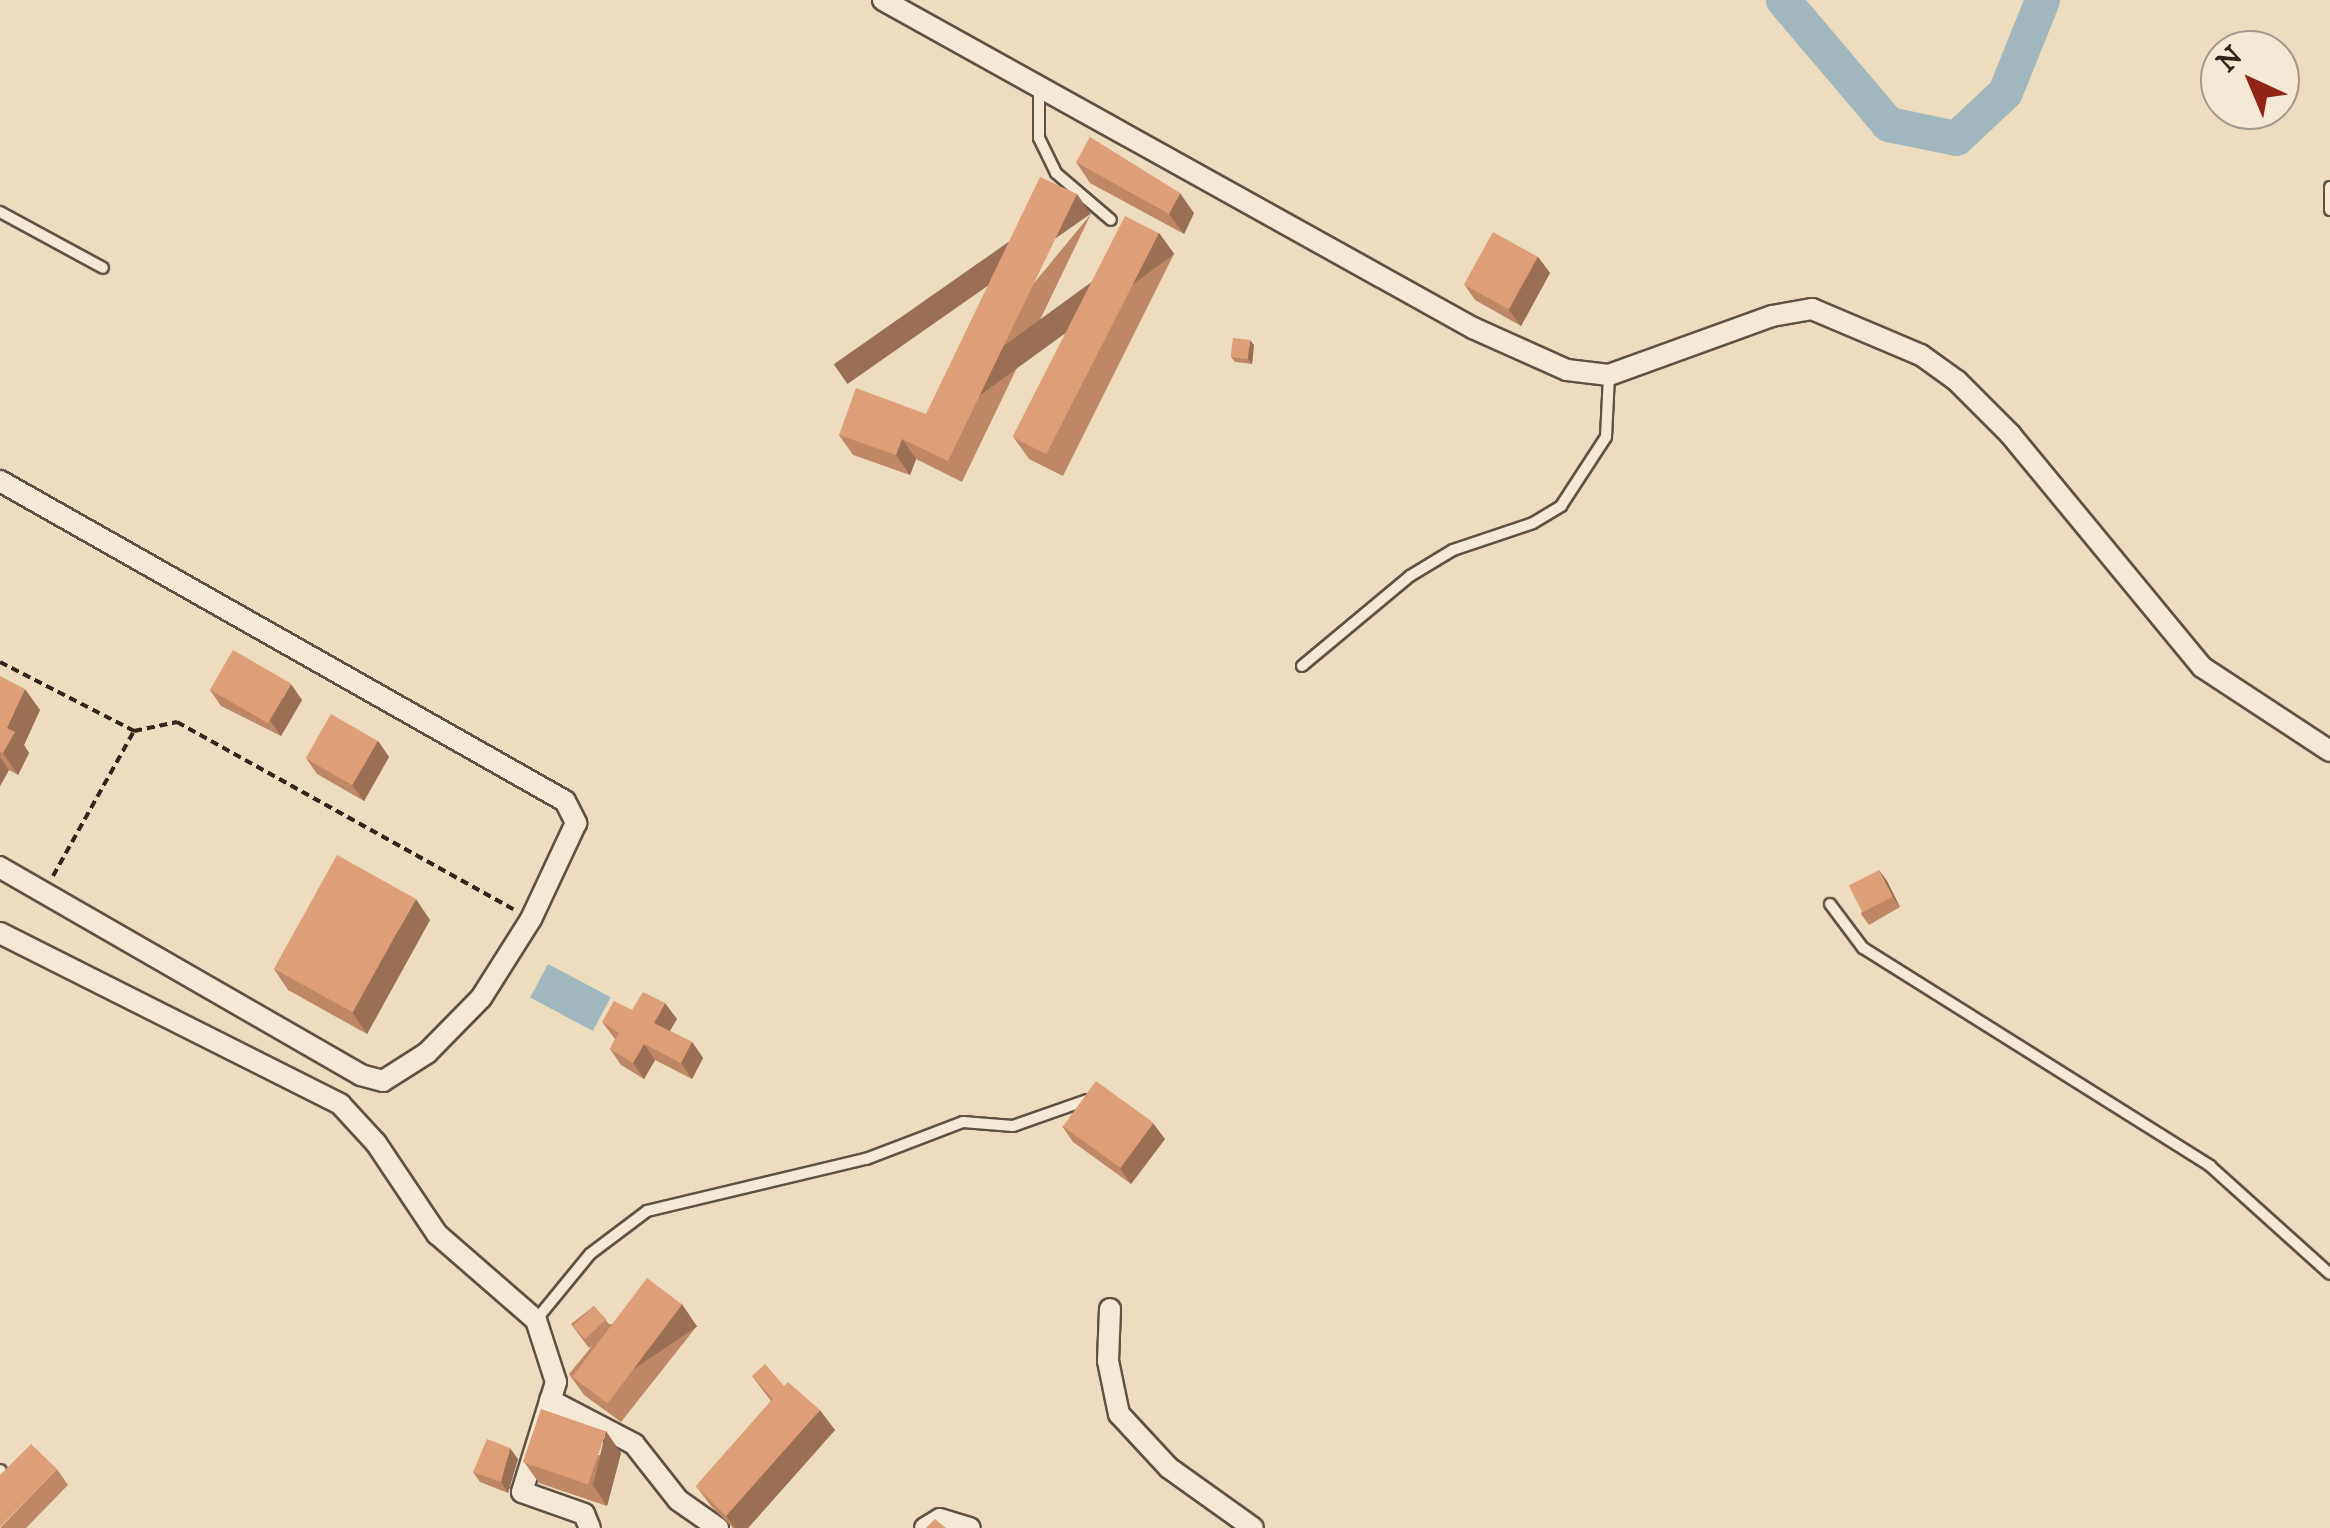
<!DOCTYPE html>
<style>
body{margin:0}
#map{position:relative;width:2330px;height:1528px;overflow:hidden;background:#edddbe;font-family:"IM FELL DW Pica",serif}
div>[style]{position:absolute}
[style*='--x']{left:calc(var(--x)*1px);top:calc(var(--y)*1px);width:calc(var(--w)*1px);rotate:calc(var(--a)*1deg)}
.water>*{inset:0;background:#a0b8bd;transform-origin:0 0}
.river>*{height:35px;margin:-17.5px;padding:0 17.5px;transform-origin:17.5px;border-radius:17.5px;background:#a0b8bd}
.path>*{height:4px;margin-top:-2px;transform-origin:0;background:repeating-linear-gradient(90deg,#31241a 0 8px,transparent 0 13px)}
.roads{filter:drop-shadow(2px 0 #605243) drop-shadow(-2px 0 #605243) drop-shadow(0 2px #605243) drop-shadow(0 -2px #605243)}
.lane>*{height:10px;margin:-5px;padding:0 5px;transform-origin:5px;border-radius:5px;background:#f3e9d5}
.street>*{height:20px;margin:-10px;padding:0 10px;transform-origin:10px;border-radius:10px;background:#f3e9d5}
.wall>*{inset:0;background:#be8867}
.shaded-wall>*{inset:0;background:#9b6f54;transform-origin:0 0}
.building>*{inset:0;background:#dd9e78;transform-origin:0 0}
span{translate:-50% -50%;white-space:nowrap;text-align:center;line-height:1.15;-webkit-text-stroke:9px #f3e9d5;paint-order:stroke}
.north{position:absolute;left:2200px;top:30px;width:100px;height:100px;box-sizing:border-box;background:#f3e9d5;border:2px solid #a59a8a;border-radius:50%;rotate:316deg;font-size:28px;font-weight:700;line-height:40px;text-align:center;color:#31241a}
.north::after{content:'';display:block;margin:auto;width:35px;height:45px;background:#8f2418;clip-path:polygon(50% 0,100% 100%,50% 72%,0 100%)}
</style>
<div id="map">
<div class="water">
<i style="left:548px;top:964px;width:71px;height:38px;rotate:28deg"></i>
</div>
<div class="river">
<i style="--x:1783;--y:0;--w:162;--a:49.7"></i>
<i style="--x:1888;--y:124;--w:69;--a:11.6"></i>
<i style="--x:1956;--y:138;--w:67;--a:-43.2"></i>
<i style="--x:2005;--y:92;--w:99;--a:-68.1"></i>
</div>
<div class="path">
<i style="--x:0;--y:662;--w:151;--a:27.2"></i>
<i style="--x:134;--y:731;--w:44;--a:-11.8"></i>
<i style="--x:177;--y:722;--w:385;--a:29.1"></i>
<i style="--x:53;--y:876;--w:166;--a:-60.8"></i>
</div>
<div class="roads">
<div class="lane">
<i style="--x:1039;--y:89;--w:49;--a:90"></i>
<i style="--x:1039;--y:138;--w:39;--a:64"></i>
<i style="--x:1056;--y:173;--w:72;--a:40.5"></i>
<i style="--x:2330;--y:187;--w:23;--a:90"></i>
<i style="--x:0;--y:212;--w:117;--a:28.5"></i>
<i style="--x:1302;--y:666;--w:141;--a:-39.8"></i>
<i style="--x:1410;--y:576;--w:50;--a:-31.2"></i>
<i style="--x:1453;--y:550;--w:84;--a:-18.6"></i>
<i style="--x:1533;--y:523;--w:33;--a:-31"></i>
<i style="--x:1561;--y:506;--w:82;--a:-56.9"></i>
<i style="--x:1606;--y:437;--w:62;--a:-87.2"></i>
<i style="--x:1830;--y:904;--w:55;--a:53.1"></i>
<i style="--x:1863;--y:948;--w:410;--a:32.1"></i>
<i style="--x:2210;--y:1166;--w:161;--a:42"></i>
<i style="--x:536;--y:1320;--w:85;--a:-50.7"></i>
<i style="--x:590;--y:1254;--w:71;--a:-37"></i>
<i style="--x:647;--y:1211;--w:225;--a:-13.4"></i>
<i style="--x:866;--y:1159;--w:104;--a:-20.9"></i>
<i style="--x:963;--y:1122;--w:50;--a:4.6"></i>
<i style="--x:1013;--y:1126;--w:78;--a:-19.4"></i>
<i style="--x:0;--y:1471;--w:1;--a:-45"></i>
</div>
<div class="street">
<i style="--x:883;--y:0;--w:675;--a:29.07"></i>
<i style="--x:1473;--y:328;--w:103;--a:24.1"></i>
<i style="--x:1567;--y:370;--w:42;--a:6.8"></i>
<i style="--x:1609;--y:375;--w:173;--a:-19.9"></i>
<i style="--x:1772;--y:316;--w:41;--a:-9.9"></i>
<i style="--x:1812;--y:309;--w:118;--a:22.9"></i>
<i style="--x:1921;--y:355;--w:44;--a:35.8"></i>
<i style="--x:1957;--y:381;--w:75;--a:45"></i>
<i style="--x:2010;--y:434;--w:302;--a:50.5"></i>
<i style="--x:2202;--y:667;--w:153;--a:33.3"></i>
<i style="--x:0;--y:481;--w:649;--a:29.53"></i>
<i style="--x:565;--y:801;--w:25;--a:63"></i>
<i style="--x:576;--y:823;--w:106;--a:115.1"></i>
<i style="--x:531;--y:919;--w:93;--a:122.3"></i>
<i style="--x:481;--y:998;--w:77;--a:134.5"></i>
<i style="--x:427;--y:1053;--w:52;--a:147.5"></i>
<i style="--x:383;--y:1081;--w:23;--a:-165"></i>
<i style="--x:361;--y:1075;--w:417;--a:-150.1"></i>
<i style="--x:0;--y:933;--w:381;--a:26.7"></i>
<i style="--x:340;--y:1104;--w:53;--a:47.3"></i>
<i style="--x:376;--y:1143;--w:110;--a:56.2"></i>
<i style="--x:437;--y:1234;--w:131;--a:41"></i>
<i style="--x:536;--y:1320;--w:65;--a:72.1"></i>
<i style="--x:556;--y:1382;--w:115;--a:107.2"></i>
<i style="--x:522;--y:1492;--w:66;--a:19.5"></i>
<i style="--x:584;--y:1514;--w:15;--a:67"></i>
<i style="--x:1110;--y:1309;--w:52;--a:92.2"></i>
<i style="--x:1108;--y:1361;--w:54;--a:78.3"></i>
<i style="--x:1119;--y:1414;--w:74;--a:47.2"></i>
<i style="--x:1169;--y:1468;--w:103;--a:35.5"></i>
<i style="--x:550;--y:1400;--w:95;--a:27.6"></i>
<i style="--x:634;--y:1444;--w:71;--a:51.8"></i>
<i style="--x:678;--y:1500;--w:49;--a:35"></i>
<i style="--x:925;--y:1528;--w:17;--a:-31"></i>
<i style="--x:940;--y:1519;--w:31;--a:17"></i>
</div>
</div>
<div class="wall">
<i style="clip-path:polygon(1076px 162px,1194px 213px,1184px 234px,1090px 183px)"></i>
<i style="clip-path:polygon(1091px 214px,962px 482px,916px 459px,910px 475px,853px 455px,839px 435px,926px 414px)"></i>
<i style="clip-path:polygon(1159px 233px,1174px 254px,1063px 476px,1029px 459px,1014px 438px)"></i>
<i style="clip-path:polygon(1538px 257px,1550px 273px,1521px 326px,1475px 300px,1464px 284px)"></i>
<i style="clip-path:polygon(1254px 345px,1252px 364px,1235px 362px,1231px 357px)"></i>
<i style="clip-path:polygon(0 676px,40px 710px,24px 745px,29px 753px,18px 775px,9px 770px,0 786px)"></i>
<i style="clip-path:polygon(210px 690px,302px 700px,281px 736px,221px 706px)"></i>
<i style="clip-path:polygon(378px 741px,389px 757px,364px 801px,317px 774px,306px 758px)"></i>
<i style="clip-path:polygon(1879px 870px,1887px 881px,1900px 907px,1869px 925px,1861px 914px)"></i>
<i style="clip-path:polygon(430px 920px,367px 1034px,288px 990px,274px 969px)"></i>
<i style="clip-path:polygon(632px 1010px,677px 1019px,670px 1031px,692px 1042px,703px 1058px,692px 1079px,655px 1060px,644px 1079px,621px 1065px,610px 1049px,615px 1039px,602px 1022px)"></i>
<i style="clip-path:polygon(1062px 1126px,1165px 1139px,1131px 1184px,1073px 1142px)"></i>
<i style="clip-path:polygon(594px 1306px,609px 1324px,697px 1326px,621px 1422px,584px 1395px,569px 1374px,592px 1346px,589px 1348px,571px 1324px)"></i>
<i style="clip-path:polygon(752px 1376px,784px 1386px,835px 1430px,748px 1528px,733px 1528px,711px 1506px,696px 1486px,771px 1401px)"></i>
<i style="clip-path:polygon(621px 1453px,607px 1506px,539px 1483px,524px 1462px)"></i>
<i style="clip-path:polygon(518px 1459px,508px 1493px,480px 1482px,473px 1472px)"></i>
<i style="clip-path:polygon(57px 1469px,68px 1485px,26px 1528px,0 1528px)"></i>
</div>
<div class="shaded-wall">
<i style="clip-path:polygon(1180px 193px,1194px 213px,1184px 234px,1169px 214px)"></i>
<i style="left:1077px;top:194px;width:24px;height:297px;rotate:55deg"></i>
<i style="left:1159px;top:233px;width:26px;height:247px;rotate:54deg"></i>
<i style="clip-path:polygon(1538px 257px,1550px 273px,1521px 326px,1509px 310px)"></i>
<i style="clip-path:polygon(1250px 340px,1254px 345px,1252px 364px,1248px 359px)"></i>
<i style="clip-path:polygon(902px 439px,916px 459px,910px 475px,896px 455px)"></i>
<i style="clip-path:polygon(291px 684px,302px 700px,281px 736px,270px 720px)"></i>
<i style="clip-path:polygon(25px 689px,40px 710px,24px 745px,29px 753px,18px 775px,3px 753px,7px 728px)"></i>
<i style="clip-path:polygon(378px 741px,389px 757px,364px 801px,352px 785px)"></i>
<i style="clip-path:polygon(0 757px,9px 770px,0 786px)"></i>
<i style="clip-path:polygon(1879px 870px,1887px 881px,1900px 907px,1893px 897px)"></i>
<i style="clip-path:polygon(416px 899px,430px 920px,367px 1034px,352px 1012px)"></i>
<i style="clip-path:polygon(665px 1003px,677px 1019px,665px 1039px,654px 1023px)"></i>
<i style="clip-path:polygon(692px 1042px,703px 1058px,692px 1079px,681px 1063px)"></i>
<i style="clip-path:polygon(644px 1044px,655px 1060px,644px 1079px,633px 1063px)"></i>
<i style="clip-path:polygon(1153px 1123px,1165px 1139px,1131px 1184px,1120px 1168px)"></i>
<i style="left:682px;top:1304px;width:27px;height:122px;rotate:56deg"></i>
<i style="clip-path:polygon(820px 1410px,835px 1430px,748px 1528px,735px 1528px,726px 1516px)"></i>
<i style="clip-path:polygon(606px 1431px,621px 1453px,607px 1506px,593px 1485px)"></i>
<i style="clip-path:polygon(510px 1448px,518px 1459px,508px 1493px,501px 1482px)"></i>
</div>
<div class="building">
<i style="clip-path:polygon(1090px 137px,1180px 193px,1169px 214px,1076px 162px)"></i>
<i style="clip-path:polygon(1040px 177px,1077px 194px,948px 461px,902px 439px,896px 455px,839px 435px,856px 388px,926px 414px)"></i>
<i style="left:1125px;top:216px;width:38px;height:248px;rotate:27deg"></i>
<i style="left:1493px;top:232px;width:51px;height:60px;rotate:29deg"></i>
<i style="left:1233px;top:338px;width:17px;height:19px;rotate:7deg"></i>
<i style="left:233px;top:650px;width:67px;height:46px;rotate:30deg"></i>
<i style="clip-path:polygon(0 676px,25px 689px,7px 728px,15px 732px,3px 753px,0 752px)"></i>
<i style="left:331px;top:714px;width:54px;height:51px;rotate:30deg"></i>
<i style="left:337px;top:855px;width:90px;height:130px;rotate:29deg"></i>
<i style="left:1879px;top:870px;width:30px;height:34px;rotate:63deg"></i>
<i style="clip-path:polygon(643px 992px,665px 1003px,654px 1023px,692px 1042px,681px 1063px,644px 1044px,633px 1063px,610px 1049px,619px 1033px,602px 1022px,614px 1001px,632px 1010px)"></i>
<i style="left:1096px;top:1081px;width:71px;height:56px;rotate:36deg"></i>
<i style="left:647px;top:1278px;width:44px;height:124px;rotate:37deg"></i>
<i style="left:594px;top:1306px;width:18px;height:29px;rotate:47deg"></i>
<i style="clip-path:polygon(765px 1364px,784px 1386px,788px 1382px,820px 1410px,726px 1516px,696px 1486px,773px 1399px,752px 1376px)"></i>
<i style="left:541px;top:1409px;width:69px;height:56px;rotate:19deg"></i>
<i style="clip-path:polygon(487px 1439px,510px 1448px,501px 1482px,473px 1472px)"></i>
<i style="clip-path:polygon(31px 1444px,57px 1469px,0 1527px,0 1475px)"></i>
<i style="clip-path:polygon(935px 1519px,946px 1528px,926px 1528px)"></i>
</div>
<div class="north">N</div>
</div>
